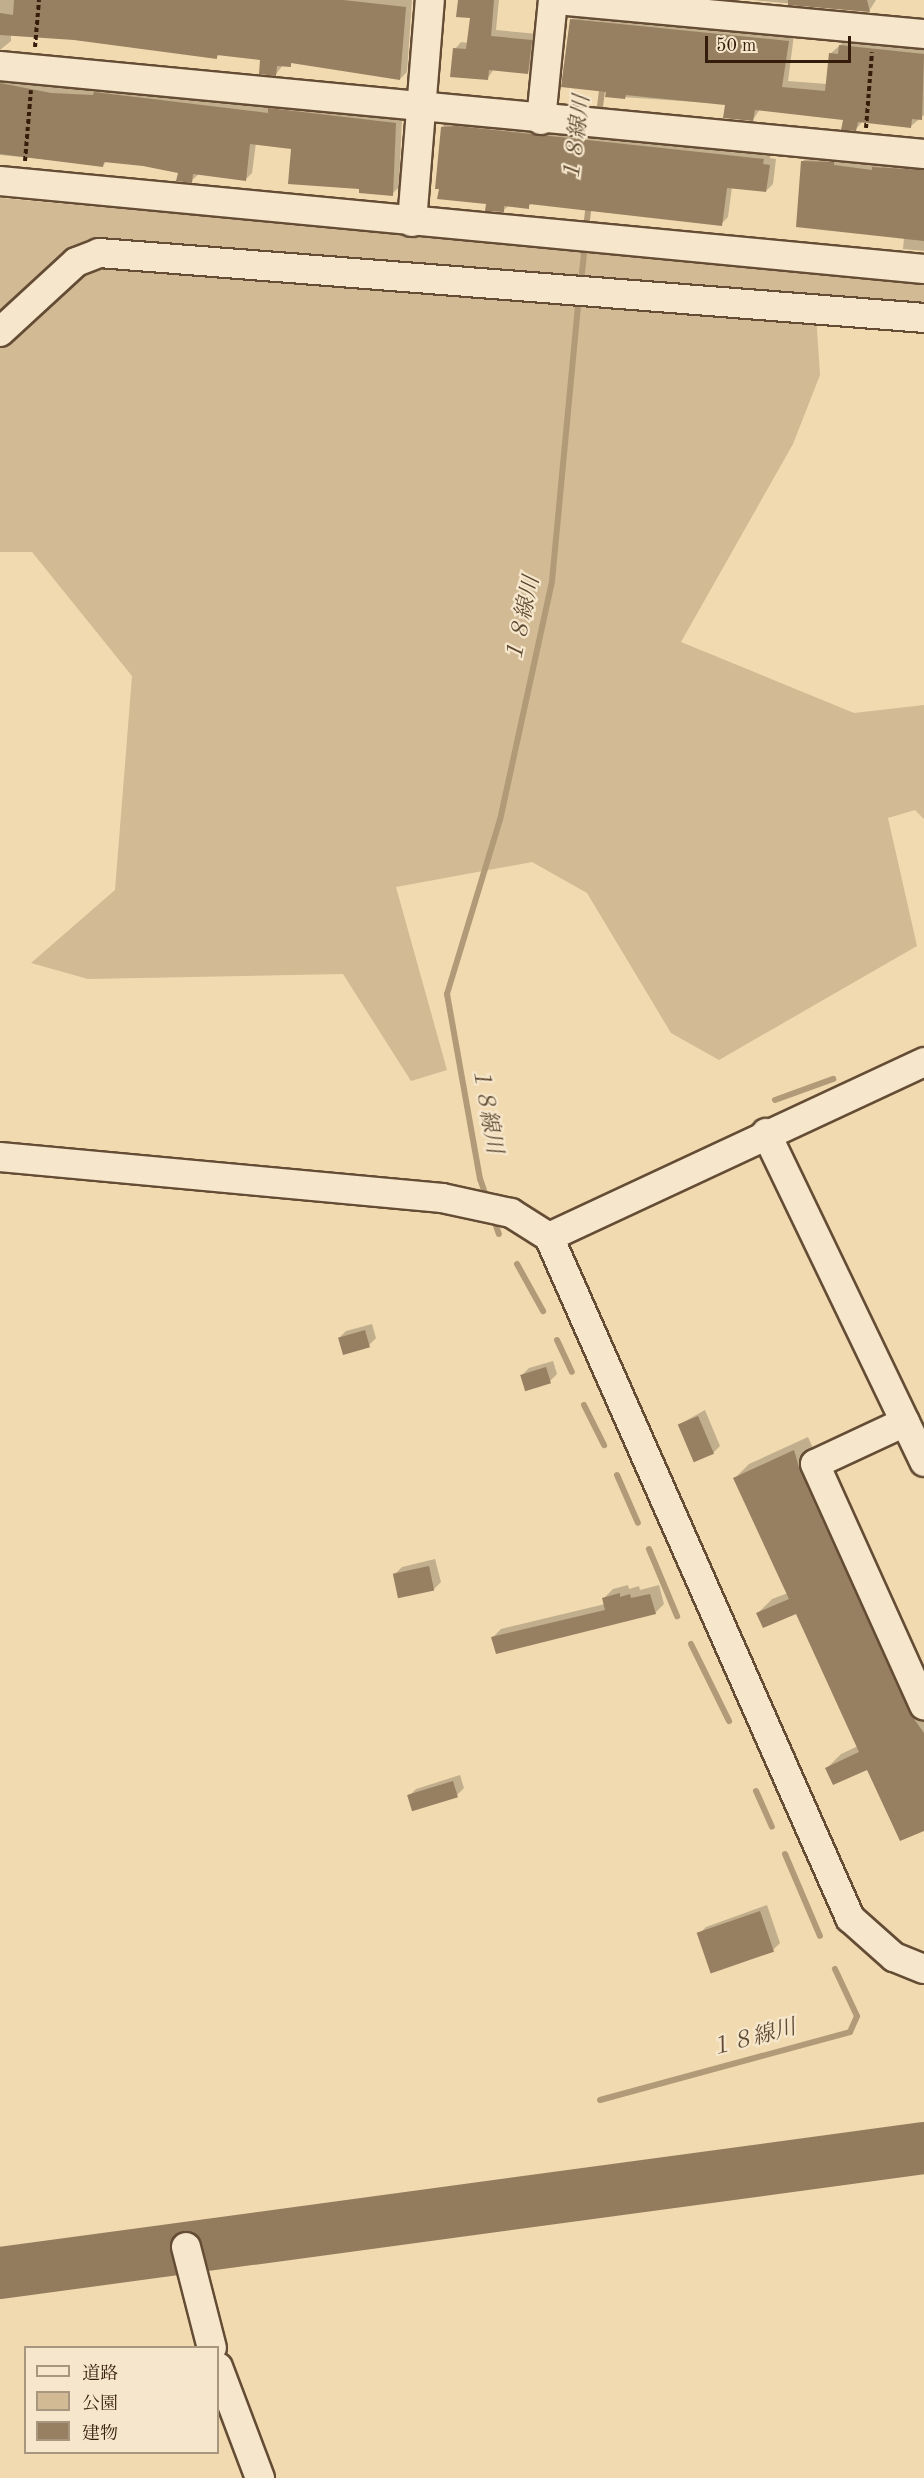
<!DOCTYPE html>
<meta charset="utf-8">
<style>
body{margin:0}
#map{position:relative;width:924px;height:2478px;overflow:hidden;background:#f1dab0;font-family:"Old Standard TT","Noto Serif JP",serif}
div>[style]{position:absolute}
[style*='--x']{left:calc(var(--x)*1px);top:calc(var(--y)*1px);width:calc(var(--w)*1px);rotate:calc(var(--a)*1deg)}
.green>*{inset:0;background:#d1ba94}
.shadow>*{inset:0;background:#0003}
.stream>*{height:6px;margin:-3px;padding:0 3px;transform-origin:3px;border-radius:3px;background:#b19a78}
.taxiway>*{height:52px;margin:-26px;padding:0 26px;transform-origin:26px;border-radius:26px;background:#937c5e}
.building>*{inset:0;background:#977f61;transform-origin:0 0}
.path>*{height:4px;margin-top:-2px;transform-origin:0;background:repeating-linear-gradient(90deg,#351d0c 0 4.5px,transparent 0 7.5px)}
.roads{filter:drop-shadow(2px 0 #644c35) drop-shadow(-2px 0 #644c35) drop-shadow(0 2px #644c35) drop-shadow(0 -2px #644c35)}
.minor>*{height:28px;margin:-14px;padding:0 14px;transform-origin:14px;border-radius:14px;background:#f6e7cc}
span{translate:-50% -50%;white-space:nowrap;text-align:center;line-height:1.15;-webkit-text-stroke:4.5px #f6e7cc;paint-order:stroke}
.water-label{font-size:22px;color:#604932;font-style:italic}
.legend{position:absolute;left:24px;top:2346px;width:195px;height:108px;box-sizing:border-box;background:#f6e7cc;border:2px solid #a9967f;margin:0;padding:8px 10px;list-style:none;font-size:18px;color:#351d0c}
.legend li{display:flex;align-items:center;gap:12px;height:30px}
.legend b{width:30px;border:2px solid #a9967f}
.scale{position:absolute;left:705px;top:36px;width:146px;height:27px;box-sizing:border-box;border:3px solid #351d0c;border-top:0;padding-left:8px;font-size:18px;line-height:21px;white-space:nowrap;color:#351d0c;-webkit-text-stroke:4px #f6e7cc;paint-order:stroke}
</style>
<div id="map">
<div class="green">
<i style="clip-path:polygon(0 198px,924px 281px,924px 307px,815px 299px,820px 375px,793px 444px,681px 642px,854px 713px,924px 705px,924px 819px,915px 810px,888px 818px,917px 946px,719px 1060px,671px 1033px,587px 893px,532px 862px,396px 887px,447px 1070px,411px 1081px,343px 974px,88px 979px,31px 963px,115px 890px,132px 676px,32px 552px,0 552px)"></i>
</div>
<div class="shadow">
<i style="clip-path:polygon(0 0,412px 0,407px 72px,400px 79px,294px 62px,283px 65px,276px 74px,262px 58px,220px 54px,216px 58px,74px 38px,11px 34px,11px 41px,0 50px)"></i>
<i style="clip-path:polygon(459px 0,499px 0,496px 30px,538px 34px,533px 66px,527px 73px,494px 69px,487px 79px,455px 49px,461px 42px,468px 43px,471px 17px)"></i>
<i style="clip-path:polygon(752px 0,876px 0,869px 11px)"></i>
<i style="clip-path:polygon(578px 13px,794px 35px,788px 81px,827px 84px,830px 54px,847px 39px,924px 50px,924px 115px,911px 126px,863px 121px,856px 129px,844px 119px,760px 109px,753px 120px,726px 104px,607px 96px,571px 20px)"></i>
<i style="clip-path:polygon(0 72px,272px 107px,277px 102px,402px 117px,399px 187px,392px 194px,361px 187px,293px 148px,256px 143px,252px 173px,245px 180px,199px 174px,191px 181px,179px 171px,143px 165px,107px 161px,103px 165px,0 155px)"></i>
<i style="clip-path:polygon(449px 120px,770px 152px,770px 158px,776px 159px,773px 184px,766px 191px,732px 187px,728px 217px,721px 224px,532px 203px,528px 207px,509px 205px,503px 211px,488px 203px,442px 127px)"></i>
<i style="clip-path:polygon(809px 155px,922px 163px,915px 226px,924px 227px,924px 251px,903px 249px,904px 238px,802px 162px)"></i>
<i style="clip-path:polygon(372px 1324px,376px 1338px,369px 1345px,339px 1338px,346px 1331px)"></i>
<i style="clip-path:polygon(553px 1361px,557px 1374px,550px 1381px,522px 1375px,529px 1368px)"></i>
<i style="clip-path:polygon(705px 1410px,720px 1446px,713px 1453px,680px 1424px)"></i>
<i style="clip-path:polygon(808px 1437px,924px 1699px,924px 1829px,868px 1768px,827px 1768px,841px 1754px,858px 1746px,797px 1612px,758px 1613px,772px 1599px,788px 1593px,735px 1478px,749px 1464px)"></i>
<i style="clip-path:polygon(435px 1559px,441px 1582px,434px 1589px,395px 1574px,402px 1567px)"></i>
<i style="clip-path:polygon(628px 1585px,629px 1589px,639px 1586px,640px 1590px,659px 1585px,664px 1604px,655px 1613px,492px 1638px,501px 1629px,605px 1604px,604px 1598px,613px 1589px)"></i>
<i style="clip-path:polygon(460px 1775px,464px 1788px,457px 1795px,409px 1796px,416px 1789px)"></i>
<i style="clip-path:polygon(767px 1905px,780px 1943px,773px 1950px,699px 1934px,706px 1927px)"></i>
</div>
<div class="stream">
<i style="--x:599;--y:115;--w:31;--a:-83"></i>
<i style="--x:586;--y:228;--w:25;--a:-83"></i>
<i style="--x:581;--y:282;--w:37;--a:-84"></i>
<i style="--x:775;--y:1100;--w:62;--a:-19.9"></i>
<i style="--x:487;--y:1199;--w:21;--a:-109"></i>
<i style="--x:480;--y:1179;--w:188;--a:-100.1"></i>
<i style="--x:447;--y:994;--w:182;--a:-73.1"></i>
<i style="--x:500;--y:820;--w:245;--a:-77.7"></i>
<i style="--x:552;--y:581;--w:284;--a:-84.6"></i>
<i style="--x:493;--y:1217;--w:18;--a:71"></i>
<i style="--x:517;--y:1264;--w:54;--a:61"></i>
<i style="--x:557;--y:1340;--w:35;--a:65"></i>
<i style="--x:584;--y:1405;--w:45;--a:63.4"></i>
<i style="--x:617;--y:1475;--w:52;--a:66.4"></i>
<i style="--x:649;--y:1549;--w:73;--a:67.3"></i>
<i style="--x:691;--y:1644;--w:86;--a:63.7"></i>
<i style="--x:756;--y:1791;--w:39;--a:66"></i>
<i style="--x:785;--y:1854;--w:89;--a:66.9"></i>
<i style="--x:600;--y:2100;--w:259;--a:-15.2"></i>
<i style="--x:850;--y:2032;--w:17;--a:-66"></i>
<i style="--x:857;--y:2016;--w:52;--a:-115.1"></i>
</div>
<div class="taxiway">
<i style="--x:0;--y:2273;--w:932;--a:-7.7"></i>
</div>
<div class="building">
<i style="clip-path:polygon(14px 0,343px 0,406px 7px,400px 80px,291px 63px,291px 67px,277px 66px,276px 76px,259px 74px,260px 60px,217px 55px,217px 59px,74px 40px,0 35px,0 13px,13px 15px)"></i>
<i style="clip-path:polygon(458px 0,494px 0,491px 36px,532px 40px,528px 74px,489px 70px,488px 80px,450px 77px,453px 48px,466px 49px,470px 18px,456px 17px)"></i>
<i style="clip-path:polygon(788px 0,867px 0,870px 12px,788px 5px)"></i>
<i style="clip-path:polygon(570px 19px,789px 41px,782px 87px,825px 91px,829px 53px,838px 54px,839px 45px,924px 54px,922px 120px,912px 119px,911px 128px,858px 122px,856px 131px,841px 130px,843px 120px,755px 110px,753px 121px,723px 118px,725px 105px,626px 95px,625px 99px,605px 97px,606px 92px,561px 87px)"></i>
<i style="clip-path:polygon(0 83px,51px 93px,93px 95px,94px 92px,268px 113px,268px 108px,396px 123px,393px 196px,359px 193px,359px 189px,288px 184px,291px 149px,250px 144px,246px 181px,193px 174px,192px 183px,176px 181px,178px 173px,143px 166px,104px 162px,103px 167px,0 154px)"></i>
<i style="clip-path:polygon(457px 126px,764px 159px,763px 164px,770px 165px,766px 192px,727px 188px,722px 226px,529px 204px,529px 209px,504px 206px,504px 212px,485px 211px,486px 204px,437px 199px,439px 189px,435px 189px,441px 127px)"></i>
<i style="clip-path:polygon(801px 161px,834px 162px,834px 165px,872px 170px,872px 167px,924px 170px,924px 241px,796px 227px)"></i>
<i style="left:365px;top:1330px;width:18px;height:28px;rotate:74deg"></i>
<i style="left:546px;top:1367px;width:17px;height:27px;rotate:73deg"></i>
<i style="left:698px;top:1416px;width:41px;height:22px;rotate:67deg"></i>
<i style="clip-path:polygon(794px 1450px,800px 1471px,909px 1712px,924px 1733px,924px 1831px,900px 1841px,867px 1770px,833px 1785px,825px 1768px,859px 1752px,796px 1614px,763px 1628px,756px 1613px,789px 1599px,733px 1478px)"></i>
<i style="left:429px;top:1566px;width:25px;height:37px;rotate:78deg"></i>
<i style="clip-path:polygon(620px 1593px,620px 1597px,630px 1594px,631px 1598px,650px 1594px,656px 1614px,496px 1654px,491px 1637px,605px 1610px,602px 1598px)"></i>
<i style="left:453px;top:1781px;width:17px;height:48px;rotate:73deg"></i>
<i style="left:760px;top:1911px;width:43px;height:67px;rotate:71deg"></i>
</div>
<div class="path">
<i style="--x:35;--y:47;--w:47;--a:-85.1"></i>
<i style="--x:866;--y:128;--w:76;--a:-85.5"></i>
<i style="--x:25;--y:161;--w:71;--a:-85.2"></i>
</div>
<div class="roads">
<div class="minor">
<i style="--x:557;--y:0;--w:369;--a:5.3"></i>
<i style="--x:0;--y:66;--w:928;--a:5.44"></i>
<i style="--x:541;--y:120;--w:121;--a:-84.3"></i>
<i style="--x:0;--y:181;--w:928;--a:5.44"></i>
<i style="--x:412;--y:222;--w:223;--a:-85.4"></i>
<i style="--x:0;--y:332;--w:103;--a:-42.6"></i>
<i style="--x:76;--y:262;--w:25;--a:-21"></i>
<i style="--x:99;--y:253;--w:828;--a:4.5"></i>
<i style="--x:766;--y:1133;--w:365;--a:64.3"></i>
<i style="--x:0;--y:1157;--w:444;--a:5.3"></i>
<i style="--x:442;--y:1198;--w:71;--a:12.3"></i>
<i style="--x:511;--y:1213;--w:45;--a:32.3"></i>
<i style="--x:549;--y:1237;--w:745;--a:66.15"></i>
<i style="--x:850;--y:1918;--w:59;--a:41.6"></i>
<i style="--x:894;--y:1957;--w:32;--a:22"></i>
<i style="--x:549;--y:1237;--w:414;--a:-25"></i>
<i style="--x:905;--y:1422;--w:99;--a:155"></i>
<i style="--x:815;--y:1464;--w:265;--a:65.7"></i>
<i style="--x:186;--y:2247;--w:104;--a:75.6"></i>
<i style="--x:218;--y:2367;--w:119;--a:69.3"></i>
</div>
</div>
<div class="water-label">
<span style="left:578px;top:139px;rotate:-83deg">１８線川</span>
<span style="left:524px;top:620px;rotate:-78deg">１８線川</span>
<span style="left:486px;top:1110px;rotate:80deg">１８線川</span>
<span style="left:753px;top:2039px;rotate:-15deg">１８線川</span>
</div>
<ul class="legend">
<li><b style="height:8px;background:#f6e7cc"></b>道路</li>
<li><b style="height:16px;background:#d1ba94"></b>公園</li>
<li><b style="height:16px;background:#977f61"></b>建物</li>
</ul>
<div class="scale">50 m</div>
</div>
